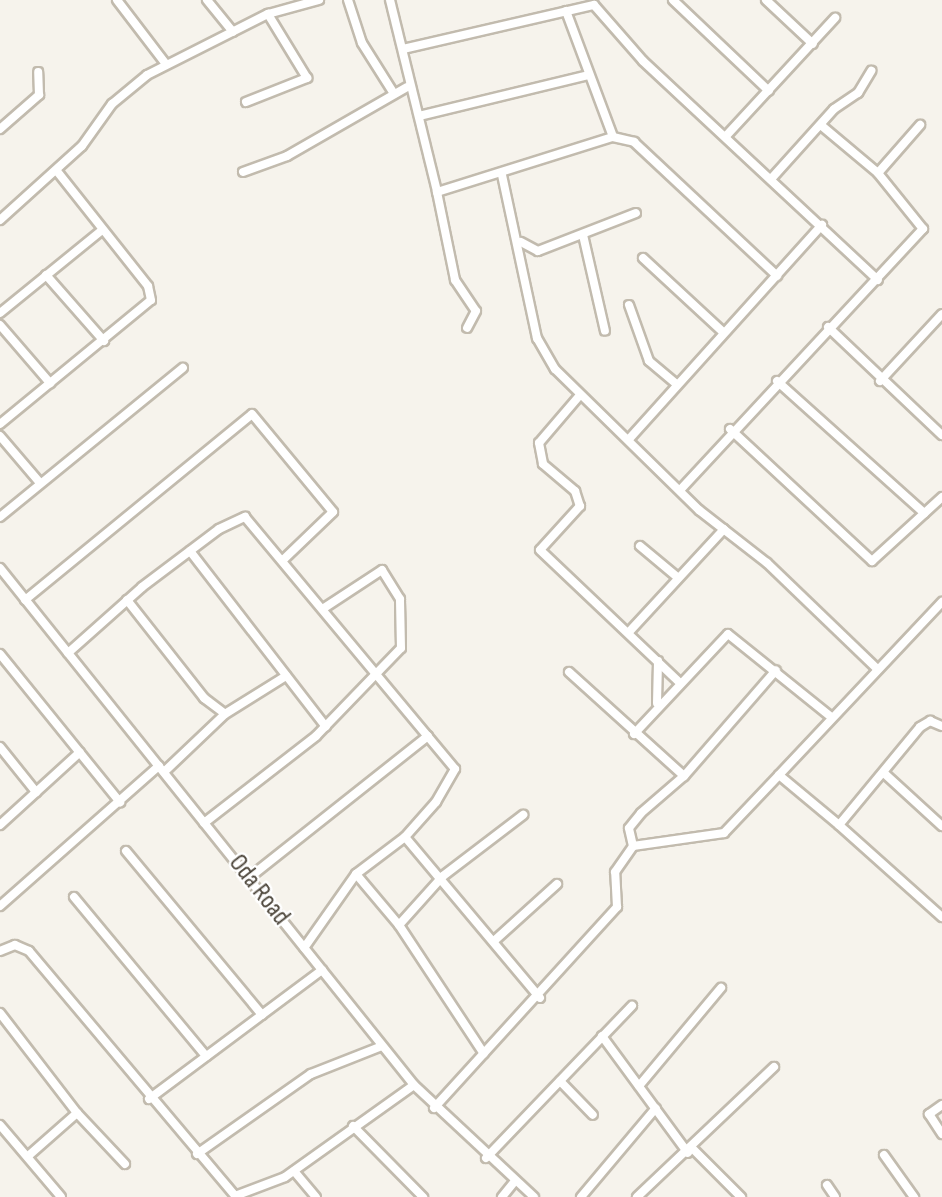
<!DOCTYPE html>
<style>
body{margin:0}
#map{position:relative;width:942px;height:1197px;overflow:hidden;background:#f6f3ec;font-family:"Sofia Sans Condensed",sans-serif}
div>[style]{position:absolute}
[style*='--x']{left:calc(var(--x)*1px);top:calc(var(--y)*1px);width:calc(var(--w)*1px);rotate:calc(var(--a)*1deg)}
.roads{filter:drop-shadow(2px 0 #c2bbae) drop-shadow(-2px 0 #c2bbae) drop-shadow(0 2px #c2bbae) drop-shadow(0 -2px #c2bbae)}
.minor>*{height:8px;margin:-4px;padding:0 4px;transform-origin:4px;border-radius:4px;background:#fff}
span{translate:-50% -50%;white-space:nowrap;text-align:center;line-height:1.15;-webkit-text-stroke:5px #fff;paint-order:stroke}
.street-label{font-size:26px;color:#4b4439}
</style>
<div id="map">
<div class="roads">
<div class="minor">
<i style="--x:117;--y:0;--w:81;--a:52.6"></i>
<i style="--x:207;--y:0;--w:41;--a:50.9"></i>
<i style="--x:348;--y:0;--w:45;--a:72"></i>
<i style="--x:362;--y:43;--w:58;--a:57.7"></i>
<i style="--x:390;--y:0;--w:198;--a:76.2"></i>
<i style="--x:437;--y:192;--w:184;--a:-17.4"></i>
<i style="--x:673;--y:0;--w:132;--a:43.5"></i>
<i style="--x:766;--y:0;--w:64;--a:43.1"></i>
<i style="--x:566;--y:11;--w:134;--a:69.5"></i>
<i style="--x:613;--y:137;--w:22;--a:13"></i>
<i style="--x:634;--y:142;--w:196;--a:43.1"></i>
<i style="--x:403;--y:49;--w:196;--a:-13"></i>
<i style="--x:594;--y:5;--w:74;--a:48.8"></i>
<i style="--x:643;--y:61;--w:321;--a:43"></i>
<i style="--x:246;--y:102;--w:66;--a:-21.5"></i>
<i style="--x:307;--y:78;--w:75;--a:-121.4"></i>
<i style="--x:419;--y:116;--w:174;--a:-13.6"></i>
<i style="--x:0;--y:129;--w:52;--a:-41.1"></i>
<i style="--x:39;--y:95;--w:23;--a:-92"></i>
<i style="--x:726;--y:136;--w:161;--a:-47.3"></i>
<i style="--x:243;--y:172;--w:47;--a:-20"></i>
<i style="--x:287;--y:156;--w:138;--a:-29.9"></i>
<i style="--x:878;--y:173;--w:64;--a:-48.8"></i>
<i style="--x:502;--y:175;--w:167;--a:77.9"></i>
<i style="--x:537;--y:338;--w:36;--a:60"></i>
<i style="--x:555;--y:369;--w:202;--a:44.4"></i>
<i style="--x:699;--y:510;--w:86;--a:37.9"></i>
<i style="--x:767;--y:563;--w:151;--a:43.9"></i>
<i style="--x:771;--y:179;--w:94;--a:-48"></i>
<i style="--x:834;--y:109;--w:29;--a:-34"></i>
<i style="--x:858;--y:93;--w:26;--a:-59"></i>
<i style="--x:437;--y:192;--w:90;--a:78.4"></i>
<i style="--x:455;--y:280;--w:37;--a:56"></i>
<i style="--x:476;--y:311;--w:19;--a:118"></i>
<i style="--x:0;--y:220;--w:110;--a:-42.1"></i>
<i style="--x:82;--y:146;--w:52;--a:-54.5"></i>
<i style="--x:112;--y:104;--w:45;--a:-39.6"></i>
<i style="--x:147;--y:75;--w:136;--a:-26.8"></i>
<i style="--x:268;--y:14;--w:53;--a:-15.4"></i>
<i style="--x:583;--y:235;--w:98;--a:77.1"></i>
<i style="--x:521;--y:242;--w:19;--a:28"></i>
<i style="--x:538;--y:251;--w:105;--a:-21.2"></i>
<i style="--x:643;--y:258;--w:109;--a:42.8"></i>
<i style="--x:46;--y:275;--w:88;--a:48.7"></i>
<i style="--x:629;--y:305;--w:59;--a:70.3"></i>
<i style="--x:649;--y:361;--w:35;--a:40"></i>
<i style="--x:0;--y:313;--w:132;--a:-39.1"></i>
<i style="--x:0;--y:325;--w:77;--a:49.2"></i>
<i style="--x:828;--y:327;--w:157;--a:43.5"></i>
<i style="--x:777;--y:381;--w:198;--a:41.9"></i>
<i style="--x:880;--y:381;--w:91;--a:-47.2"></i>
<i style="--x:580;--y:395;--w:63;--a:130.5"></i>
<i style="--x:539;--y:443;--w:21;--a:79"></i>
<i style="--x:543;--y:464;--w:42;--a:40.2"></i>
<i style="--x:575;--y:491;--w:16;--a:72"></i>
<i style="--x:580;--y:506;--w:59;--a:132.3"></i>
<i style="--x:540;--y:550;--w:190;--a:43.5"></i>
<i style="--x:0;--y:424;--w:195;--a:-39.4"></i>
<i style="--x:151;--y:300;--w:14;--a:-102"></i>
<i style="--x:148;--y:286;--w:148;--a:-128.4"></i>
<i style="--x:730;--y:429;--w:194;--a:42.9"></i>
<i style="--x:872;--y:561;--w:95;--a:-42.4"></i>
<i style="--x:0;--y:436;--w:62;--a:49.6"></i>
<i style="--x:630;--y:438;--w:287;--a:-48"></i>
<i style="--x:682;--y:488;--w:354;--a:-47.1"></i>
<i style="--x:923;--y:229;--w:72;--a:-128.8"></i>
<i style="--x:878;--y:173;--w:73;--a:-140"></i>
<i style="--x:0;--y:517;--w:236;--a:-39.2"></i>
<i style="--x:640;--y:546;--w:47;--a:39.8"></i>
<i style="--x:190;--y:551;--w:222;--a:52.3"></i>
<i style="--x:0;--y:568;--w:662;--a:51.31"></i>
<i style="--x:414;--y:1085;--w:164;--a:43"></i>
<i style="--x:25;--y:600;--w:293;--a:-39.3"></i>
<i style="--x:252;--y:414;--w:127;--a:50.4"></i>
<i style="--x:333;--y:512;--w:68;--a:136.2"></i>
<i style="--x:127;--y:600;--w:125;--a:51.8"></i>
<i style="--x:204;--y:698;--w:26;--a:37"></i>
<i style="--x:629;--y:632;--w:140;--a:-47.3"></i>
<i style="--x:68;--y:653;--w:99;--a:-41.7"></i>
<i style="--x:142;--y:587;--w:96;--a:-37"></i>
<i style="--x:219;--y:529;--w:29;--a:-25"></i>
<i style="--x:245;--y:517;--w:328;--a:50.2"></i>
<i style="--x:455;--y:769;--w:38;--a:120"></i>
<i style="--x:436;--y:802;--w:47;--a:131.5"></i>
<i style="--x:405;--y:837;--w:61;--a:142.9"></i>
<i style="--x:356;--y:874;--w:90;--a:125.1"></i>
<i style="--x:0;--y:654;--w:191;--a:51"></i>
<i style="--x:569;--y:672;--w:155;--a:42.1"></i>
<i style="--x:657;--y:703;--w:42;--a:-88.6"></i>
<i style="--x:634;--y:734;--w:137;--a:-46.8"></i>
<i style="--x:728;--y:634;--w:131;--a:38.8"></i>
<i style="--x:0;--y:747;--w:58;--a:51.3"></i>
<i style="--x:164;--y:772;--w:84;--a:-43.6"></i>
<i style="--x:225;--y:714;--w:72;--a:-31.9"></i>
<i style="--x:885;--y:774;--w:77;--a:42.4"></i>
<i style="--x:779;--y:775;--w:238;--a:-46.7"></i>
<i style="--x:204;--y:823;--w:142;--a:-37.8"></i>
<i style="--x:316;--y:736;--w:122;--a:-46"></i>
<i style="--x:401;--y:648;--w:49;--a:-91.2"></i>
<i style="--x:400;--y:599;--w:34;--a:-122"></i>
<i style="--x:382;--y:570;--w:69;--a:146.8"></i>
<i style="--x:0;--y:825;--w:108;--a:-42.4"></i>
<i style="--x:839;--y:825;--w:138;--a:41.8"></i>
<i style="--x:405;--y:837;--w:210;--a:50"></i>
<i style="--x:633;--y:846;--w:18;--a:-103"></i>
<i style="--x:629;--y:828;--w:19;--a:-51"></i>
<i style="--x:641;--y:813;--w:57;--a:-40.7"></i>
<i style="--x:684;--y:776;--w:140;--a:-49"></i>
<i style="--x:126;--y:851;--w:213;--a:50.3"></i>
<i style="--x:356;--y:874;--w:67;--a:49.9"></i>
<i style="--x:399;--y:925;--w:154;--a:56.6"></i>
<i style="--x:250;--y:877;--w:227;--a:-38.4"></i>
<i style="--x:74;--y:897;--w:207;--a:50.3"></i>
<i style="--x:0;--y:906;--w:212;--a:-41.4"></i>
<i style="--x:399;--y:925;--w:66;--a:-48.1"></i>
<i style="--x:443;--y:876;--w:101;--a:-37.3"></i>
<i style="--x:494;--y:941;--w:85;--a:-42.1"></i>
<i style="--x:0;--y:951;--w:16;--a:-22"></i>
<i style="--x:15;--y:945;--w:15;--a:23"></i>
<i style="--x:29;--y:951;--w:320;--a:49.9"></i>
<i style="--x:235;--y:1196;--w:53;--a:-20.8"></i>
<i style="--x:285;--y:1177;--w:158;--a:-35.5"></i>
<i style="--x:0;--y:1013;--w:126;--a:52.4"></i>
<i style="--x:77;--y:1113;--w:65;--a:138.7"></i>
<i style="--x:602;--y:1036;--w:145;--a:53.7"></i>
<i style="--x:560;--y:1081;--w:47;--a:45.9"></i>
<i style="--x:639;--y:1086;--w:128;--a:-50.1"></i>
<i style="--x:149;--y:1099;--w:216;--a:-36.7"></i>
<i style="--x:942;--y:1105;--w:16;--a:145"></i>
<i style="--x:929;--y:1114;--w:24;--a:57"></i>
<i style="--x:434;--y:1108;--w:272;--a:-47.7"></i>
<i style="--x:617;--y:907;--w:35;--a:-93"></i>
<i style="--x:615;--y:872;--w:32;--a:-55"></i>
<i style="--x:633;--y:846;--w:92;--a:-8.1"></i>
<i style="--x:724;--y:833;--w:80;--a:-46.5"></i>
<i style="--x:779;--y:775;--w:78;--a:39.8"></i>
<i style="--x:839;--y:825;--w:127;--a:-50.4"></i>
<i style="--x:920;--y:727;--w:12;--a:-31"></i>
<i style="--x:930;--y:721;--w:13;--a:23"></i>
<i style="--x:77;--y:1113;--w:70;--a:46.7"></i>
<i style="--x:0;--y:1125;--w:94;--a:49.7"></i>
<i style="--x:353;--y:1126;--w:100;--a:45.4"></i>
<i style="--x:693;--y:1149;--w:68;--a:45"></i>
<i style="--x:197;--y:1154;--w:139;--a:-35.1"></i>
<i style="--x:311;--y:1074;--w:76;--a:-21.5"></i>
<i style="--x:884;--y:1155;--w:52;--a:54.5"></i>
<i style="--x:486;--y:1158;--w:211;--a:-46.2"></i>
<i style="--x:294;--y:1171;--w:34;--a:50"></i>
<i style="--x:827;--y:1185;--w:14;--a:56"></i>
<i style="--x:502;--y:1197;--w:19;--a:-51"></i>
<i style="--x:581;--y:1197;--w:116;--a:-49.9"></i>
<i style="--x:637;--y:1197;--w:189;--a:-43.5"></i>
</div>
</div>
<div class="street-label">
<span style="left:259px;top:890px;rotate:52deg">Oda Road</span>
</div>
</div>
